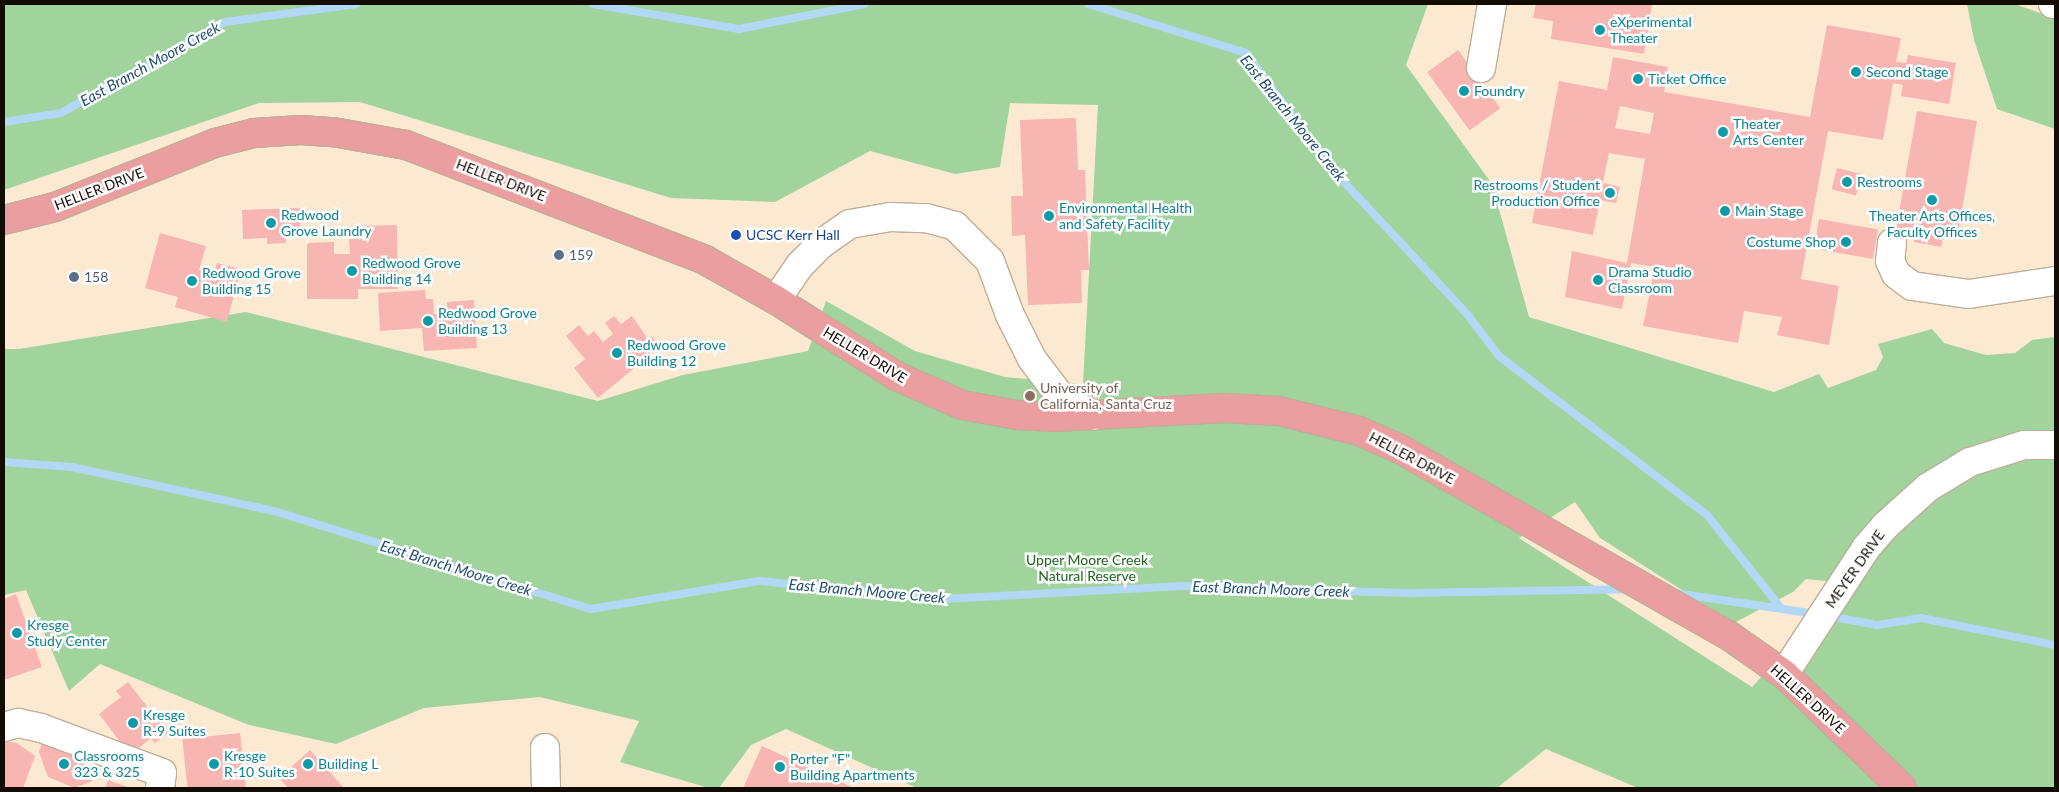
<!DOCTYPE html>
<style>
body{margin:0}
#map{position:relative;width:2059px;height:792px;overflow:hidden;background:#fce9d2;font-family:Lato,sans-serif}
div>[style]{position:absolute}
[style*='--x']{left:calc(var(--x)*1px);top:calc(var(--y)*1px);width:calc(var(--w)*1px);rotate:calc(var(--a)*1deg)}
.green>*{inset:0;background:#a1d39d}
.stream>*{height:8px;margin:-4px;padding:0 4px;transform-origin:4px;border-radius:4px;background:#b2d8f6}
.building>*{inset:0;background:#f7b6b2;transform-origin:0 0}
.roads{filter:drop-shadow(1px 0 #c0ae98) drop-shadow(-1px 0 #c0ae98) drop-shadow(0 1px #c0ae98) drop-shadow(0 -1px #c0ae98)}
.minor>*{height:28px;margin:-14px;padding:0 14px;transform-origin:14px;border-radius:14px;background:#fff}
.major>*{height:28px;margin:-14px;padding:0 14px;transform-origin:14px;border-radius:14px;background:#eb9e9f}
.dots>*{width:14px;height:14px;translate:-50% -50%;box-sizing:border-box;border:2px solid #fff;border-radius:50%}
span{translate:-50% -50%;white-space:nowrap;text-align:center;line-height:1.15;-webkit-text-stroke:5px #fff;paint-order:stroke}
.culture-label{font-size:14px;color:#0d838f}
.left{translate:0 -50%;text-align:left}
.right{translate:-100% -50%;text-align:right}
.street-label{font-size:14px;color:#120c05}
.transit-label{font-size:14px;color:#164399}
.service-label{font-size:14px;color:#4e5e75}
.education-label{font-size:14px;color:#785e54}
.park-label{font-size:14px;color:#1c641d}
.water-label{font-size:15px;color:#1f4e6f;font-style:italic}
.frame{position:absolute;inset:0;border:5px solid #120c05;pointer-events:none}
</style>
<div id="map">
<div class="green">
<i style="clip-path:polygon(evenodd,4px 4px,1428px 4px,1406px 65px,1492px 184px,1529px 317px,1774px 392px,1819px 374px,1828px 388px,1876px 370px,1883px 357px,1878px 344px,1932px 329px,1944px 343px,1986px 355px,2015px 353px,2032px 340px,2055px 337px,2055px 788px,1638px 788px,1546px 749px,1497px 788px,917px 788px,786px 729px,751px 745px,719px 788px,709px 788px,620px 762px,639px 721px,540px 697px,424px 708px,336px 744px,249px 725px,100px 664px,69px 691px,26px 590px,4px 595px,4px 349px,19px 349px,246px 312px,598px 401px,683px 375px,808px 351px,826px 301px,915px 351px,1005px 377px,1083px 384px,1098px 105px,1010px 103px,1000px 167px,955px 174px,870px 151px,775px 202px,671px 198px,360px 102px,259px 103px,4px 190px,4px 4px,1575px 502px,1600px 538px,1734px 623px,1793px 592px,1806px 579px,1847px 583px,1752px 687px,1519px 538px,1575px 502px)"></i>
<i style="clip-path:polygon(1967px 4px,2014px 4px,2055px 18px,2055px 129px,1997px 109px,1974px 40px)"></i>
</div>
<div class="stream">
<i style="--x:593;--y:4;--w:148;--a:9.7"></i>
<i style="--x:739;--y:29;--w:128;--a:-11.2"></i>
<i style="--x:1088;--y:4;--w:165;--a:17.2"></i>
<i style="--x:1246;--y:53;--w:142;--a:53.6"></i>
<i style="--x:1330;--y:167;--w:201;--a:47"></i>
<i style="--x:1467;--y:314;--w:53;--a:52.7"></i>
<i style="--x:1499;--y:356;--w:262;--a:37.4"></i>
<i style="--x:1707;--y:515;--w:119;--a:51.5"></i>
<i style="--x:4;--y:122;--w:58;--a:-9"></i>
<i style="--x:61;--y:113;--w:188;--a:-29"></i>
<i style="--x:225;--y:22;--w:133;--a:-7.8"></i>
<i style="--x:4;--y:462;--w:68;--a:4.2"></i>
<i style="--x:72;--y:467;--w:207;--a:12.3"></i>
<i style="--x:274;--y:511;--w:332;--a:17.2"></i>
<i style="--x:591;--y:609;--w:170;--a:-9.5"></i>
<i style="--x:759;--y:581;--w:185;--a:5.6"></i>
<i style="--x:943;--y:599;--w:240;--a:-3.1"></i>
<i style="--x:1183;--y:586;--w:225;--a:1.8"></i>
<i style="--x:1408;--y:593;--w:220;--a:-1"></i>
<i style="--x:1674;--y:593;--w:144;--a:8.4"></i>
<i style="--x:1828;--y:616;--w:50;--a:10.4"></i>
<i style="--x:1877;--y:625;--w:45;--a:-9"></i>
<i style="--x:1921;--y:618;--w:137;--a:11.4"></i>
</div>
<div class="building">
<i style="clip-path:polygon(1536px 4px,1652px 4px,1644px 54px,1551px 39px,1553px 21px,1533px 18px)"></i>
<i style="clip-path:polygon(evenodd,1827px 25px,1901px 38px,1896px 62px,1906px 63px,1908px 55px,1956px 63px,1949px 104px,1901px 96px,1903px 85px,1893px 83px,1883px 140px,1828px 131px,1801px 279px,1839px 286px,1829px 345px,1777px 335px,1782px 317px,1744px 311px,1738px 343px,1643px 326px,1655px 267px,1631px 263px,1622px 309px,1565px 297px,1572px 251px,1627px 263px,1645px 159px,1609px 153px,1600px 197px,1604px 183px,1620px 187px,1616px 203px,1600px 200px,1593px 235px,1532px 223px,1559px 81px,1607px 90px,1613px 57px,1668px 67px,1664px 92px,1810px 117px,1827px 25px,1620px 106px,1654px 113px,1650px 134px,1615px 128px,1620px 106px)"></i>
<i style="left:1458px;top:50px;width:72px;height:38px;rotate:54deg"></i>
<i style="clip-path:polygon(1917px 111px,1977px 121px,1957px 240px,1943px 238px,1941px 247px,1914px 242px,1916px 233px,1896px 229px)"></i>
<i style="clip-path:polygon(1076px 118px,1078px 170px,1085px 170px,1089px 270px,1081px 270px,1082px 303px,1028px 305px,1025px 235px,1012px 236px,1011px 196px,1023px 196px,1020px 120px)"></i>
<i style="left:1837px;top:168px;width:25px;height:22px;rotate:14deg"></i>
<i style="clip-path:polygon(300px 208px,301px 237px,286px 238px,286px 243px,267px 244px,267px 238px,243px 239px,242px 210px)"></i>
<i style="left:1819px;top:219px;width:60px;height:30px;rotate:10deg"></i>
<i style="clip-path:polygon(397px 225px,398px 289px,358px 289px,358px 299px,307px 299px,307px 243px,334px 242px,334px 254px,350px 254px,349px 239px,357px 239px,356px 226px)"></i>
<i style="clip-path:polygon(160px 233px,206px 246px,199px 270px,214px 274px,217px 263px,241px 269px,227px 322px,175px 307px,178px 297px,145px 288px)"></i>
<i style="clip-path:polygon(425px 290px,426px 299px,433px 299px,434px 314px,447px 313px,447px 302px,474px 300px,477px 348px,424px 351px,422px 328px,380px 331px,378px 293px)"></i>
<i style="clip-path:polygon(614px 316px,621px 324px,632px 316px,648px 339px,652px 336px,660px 347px,598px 398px,574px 368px,585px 359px,566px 336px,579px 325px,588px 336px,594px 331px,603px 342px,613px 334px,605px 323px)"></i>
<i style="clip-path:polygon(16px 594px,42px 667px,4px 680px,4px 599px)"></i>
<i style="clip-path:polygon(128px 682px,168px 733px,155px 743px,151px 738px,130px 755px,99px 714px,121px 697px,116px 691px)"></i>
<i style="left:240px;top:733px;width:55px;height:58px;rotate:84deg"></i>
<i style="clip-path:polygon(43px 739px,77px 749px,92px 781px,75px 788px,48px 777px,39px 752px)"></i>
<i style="clip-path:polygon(4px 741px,17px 743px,35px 756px,23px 788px,4px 788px)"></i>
<i style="clip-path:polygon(762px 746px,854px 788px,743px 788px)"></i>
<i style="clip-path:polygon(310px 750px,344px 788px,288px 788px,279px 778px)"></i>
<i style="clip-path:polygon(108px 780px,130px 788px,105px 788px)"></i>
</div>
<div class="roads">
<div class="minor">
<i style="--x:2053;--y:4;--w:2;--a:0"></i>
<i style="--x:1481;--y:68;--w:65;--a:-80.2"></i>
<i style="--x:1892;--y:243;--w:18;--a:96"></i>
<i style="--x:1890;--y:261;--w:14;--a:65"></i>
<i style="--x:1896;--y:274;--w:20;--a:37"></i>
<i style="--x:1912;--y:286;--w:58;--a:8"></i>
<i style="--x:1969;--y:294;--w:87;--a:-8.6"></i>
<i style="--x:776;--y:300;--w:42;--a:-55.6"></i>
<i style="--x:800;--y:265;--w:30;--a:-45"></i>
<i style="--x:821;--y:244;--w:35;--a:-35"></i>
<i style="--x:850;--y:224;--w:41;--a:-9.9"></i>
<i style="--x:890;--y:217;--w:36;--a:2"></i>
<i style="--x:926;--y:218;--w:30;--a:15"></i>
<i style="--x:955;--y:226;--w:49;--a:45"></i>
<i style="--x:990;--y:261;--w:58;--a:69.7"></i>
<i style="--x:1010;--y:315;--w:49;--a:63.4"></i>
<i style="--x:1032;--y:359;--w:48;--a:52.7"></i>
<i style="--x:1061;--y:397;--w:38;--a:29"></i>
<i style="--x:1784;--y:674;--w:150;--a:-56.9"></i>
<i style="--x:1866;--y:548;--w:29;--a:-49"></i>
<i style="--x:1885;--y:526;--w:57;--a:-42.1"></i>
<i style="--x:1927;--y:488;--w:50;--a:-31.2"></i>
<i style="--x:1970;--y:462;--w:57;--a:-17.5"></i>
<i style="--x:2024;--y:445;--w:31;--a:0"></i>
<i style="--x:4;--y:727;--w:15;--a:-16"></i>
<i style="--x:18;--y:723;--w:24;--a:12"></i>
<i style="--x:41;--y:728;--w:129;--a:20.4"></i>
<i style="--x:162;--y:773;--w:15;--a:98"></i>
<i style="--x:545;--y:748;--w:40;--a:88.6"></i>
</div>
<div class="major">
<i style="--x:4;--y:220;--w:53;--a:-14.3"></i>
<i style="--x:55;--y:207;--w:172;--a:-21.8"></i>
<i style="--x:215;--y:143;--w:40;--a:-14.4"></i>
<i style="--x:254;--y:133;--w:47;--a:-3.7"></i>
<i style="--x:301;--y:130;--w:32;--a:4"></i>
<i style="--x:333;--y:132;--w:74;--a:10.1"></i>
<i style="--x:406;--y:145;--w:320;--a:21"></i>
<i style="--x:705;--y:260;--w:81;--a:29.4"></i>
<i style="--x:776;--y:300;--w:142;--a:32.3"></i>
<i style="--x:896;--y:376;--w:72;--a:23.7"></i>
<i style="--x:962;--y:405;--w:56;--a:10.3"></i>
<i style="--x:1017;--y:415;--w:37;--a:3"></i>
<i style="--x:1054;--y:417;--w:171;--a:-3"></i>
<i style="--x:1225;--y:408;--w:54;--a:3.2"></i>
<i style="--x:1279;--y:411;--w:82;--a:14"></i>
<i style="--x:1359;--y:431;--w:45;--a:23.7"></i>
<i style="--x:1400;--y:449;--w:377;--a:29.6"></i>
<i style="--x:1728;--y:635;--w:68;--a:34.9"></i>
<i style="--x:1784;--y:674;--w:164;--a:44"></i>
</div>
</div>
<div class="dots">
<i style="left:1600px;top:30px;background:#0f9aa8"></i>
<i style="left:1856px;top:72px;background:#0f9aa8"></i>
<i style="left:1638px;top:79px;background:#0f9aa8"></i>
<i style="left:1464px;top:91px;background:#0f9aa8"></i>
<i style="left:1723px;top:132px;background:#0f9aa8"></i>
<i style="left:1847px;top:182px;background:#0f9aa8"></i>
<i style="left:1610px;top:193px;background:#0f9aa8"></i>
<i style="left:1932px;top:200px;background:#0f9aa8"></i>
<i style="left:1725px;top:211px;background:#0f9aa8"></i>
<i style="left:1049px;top:216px;background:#0f9aa8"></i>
<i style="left:271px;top:223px;background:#0f9aa8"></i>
<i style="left:736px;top:235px;background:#1a4fb4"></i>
<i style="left:1846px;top:242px;background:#0f9aa8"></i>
<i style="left:559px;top:255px;background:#5c6f8a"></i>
<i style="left:352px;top:271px;background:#0f9aa8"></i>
<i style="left:74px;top:277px;background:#5c6f8a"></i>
<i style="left:1598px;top:280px;background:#0f9aa8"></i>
<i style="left:192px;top:281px;background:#0f9aa8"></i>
<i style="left:428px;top:321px;background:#0f9aa8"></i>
<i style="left:617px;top:353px;background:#0f9aa8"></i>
<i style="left:1030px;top:396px;background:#8d6e63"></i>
<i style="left:17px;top:633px;background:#0f9aa8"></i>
<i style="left:133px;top:723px;background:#0f9aa8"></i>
<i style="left:64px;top:764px;background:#0f9aa8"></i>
<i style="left:214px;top:764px;background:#0f9aa8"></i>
<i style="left:308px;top:764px;background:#0f9aa8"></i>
<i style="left:780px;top:767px;background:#0f9aa8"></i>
</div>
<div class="culture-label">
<span class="left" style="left:1610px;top:30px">eXperimental<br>Theater</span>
<span class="left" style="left:1866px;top:72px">Second Stage</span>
<span class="left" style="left:1648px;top:79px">Ticket Office</span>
<span class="left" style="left:1474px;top:91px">Foundry</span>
<span class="left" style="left:1733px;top:132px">Theater<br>Arts Center</span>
<span class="left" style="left:1857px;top:182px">Restrooms</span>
<span class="right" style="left:1600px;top:193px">Restrooms / Student<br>Production Office</span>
<span class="left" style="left:1059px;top:216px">Environmental Health<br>and Safety Facility</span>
<span class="left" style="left:1735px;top:211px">Main Stage</span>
<span class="left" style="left:281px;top:223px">Redwood<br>Grove Laundry</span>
<span style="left:1932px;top:224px">Theater Arts Offices,<br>Faculty Offices</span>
<span class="right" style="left:1836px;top:242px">Costume Shop</span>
<span class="left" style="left:362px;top:271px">Redwood Grove<br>Building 14</span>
<span class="left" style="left:1608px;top:280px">Drama Studio<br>Classroom</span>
<span class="left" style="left:202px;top:281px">Redwood Grove<br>Building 15</span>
<span class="left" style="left:438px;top:321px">Redwood Grove<br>Building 13</span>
<span class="left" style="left:627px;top:353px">Redwood Grove<br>Building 12</span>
<span class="left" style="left:27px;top:633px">Kresge<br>Study Center</span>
<span class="left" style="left:143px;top:723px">Kresge<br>R-9 Suites</span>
<span class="left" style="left:74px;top:764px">Classrooms<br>323 &amp; 325</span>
<span class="left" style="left:224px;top:764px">Kresge<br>R-10 Suites</span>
<span class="left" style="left:790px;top:767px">Porter "F"<br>Building Apartments</span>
<span class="left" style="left:318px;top:764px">Building L</span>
</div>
<div class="street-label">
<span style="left:501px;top:180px;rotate:21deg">HELLER DRIVE</span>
<span style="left:99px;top:189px;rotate:-21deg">HELLER DRIVE</span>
<span style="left:865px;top:355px;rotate:31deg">HELLER DRIVE</span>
<span style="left:1412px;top:458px;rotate:28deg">HELLER DRIVE</span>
<span style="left:1855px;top:569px;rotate:-55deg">MEYER DRIVE</span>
<span style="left:1808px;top:699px;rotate:42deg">HELLER DRIVE</span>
</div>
<div class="transit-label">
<span class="left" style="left:746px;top:235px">UCSC Kerr Hall</span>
</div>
<div class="service-label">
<span class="left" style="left:569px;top:255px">159</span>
<span class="left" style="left:84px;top:277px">158</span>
</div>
<div class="education-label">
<span class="left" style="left:1040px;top:396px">University of<br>California, Santa Cruz</span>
</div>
<div class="park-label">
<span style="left:1087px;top:568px">Upper Moore Creek<br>Natural Reserve</span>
</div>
<div class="water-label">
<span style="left:150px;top:64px;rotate:-29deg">East Branch Moore Creek</span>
<span style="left:1293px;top:118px;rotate:51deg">East Branch Moore Creek</span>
<span style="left:456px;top:568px;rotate:17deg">East Branch Moore Creek</span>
<span style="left:1271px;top:589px;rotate:2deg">East Branch Moore Creek</span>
<span style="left:867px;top:591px;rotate:5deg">East Branch Moore Creek</span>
</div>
<div class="frame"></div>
</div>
